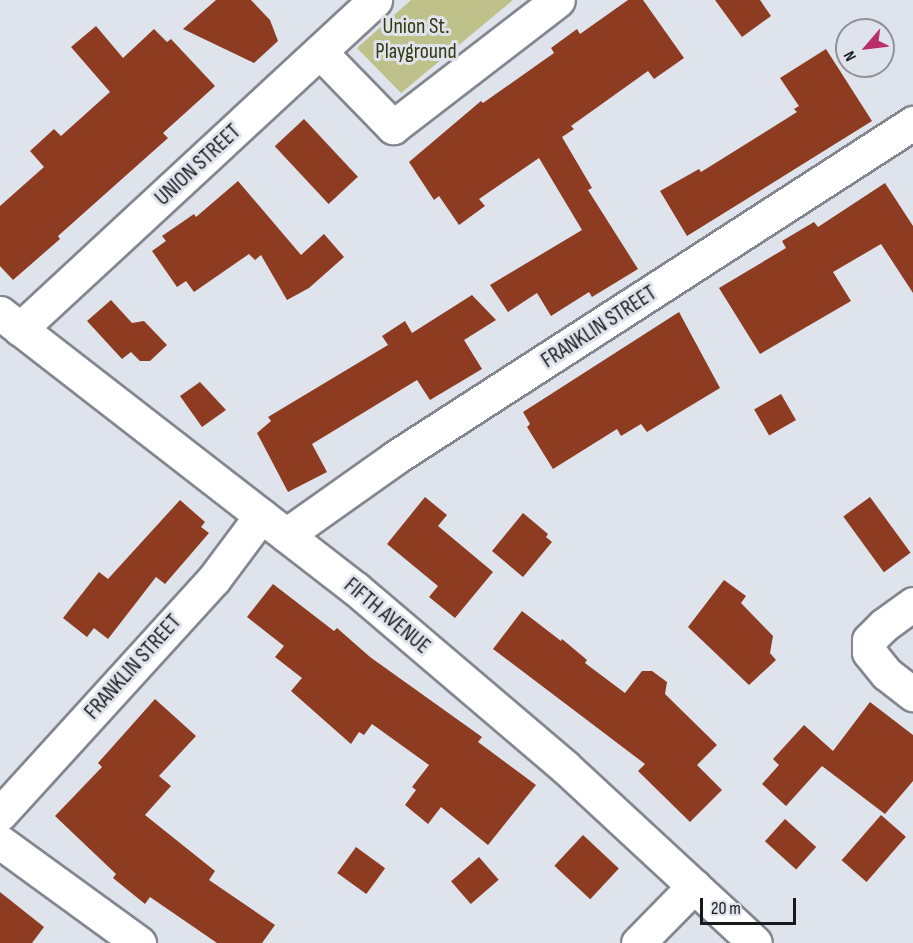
<!DOCTYPE html>
<style>
body{margin:0}
#map{position:relative;width:913px;height:943px;overflow:hidden;background:#dfe3eb;font-family:"Sofia Sans Condensed",sans-serif}
div>[style]{position:absolute}
[style*='--x']{left:calc(var(--x)*1px);top:calc(var(--y)*1px);width:calc(var(--w)*1px);rotate:calc(var(--a)*1deg)}
.green>*{inset:0;background:#bfc18b}
.building>*{inset:0;background:#8d3c21;transform-origin:0 0}
.roads{filter:drop-shadow(2px 0 #84878f) drop-shadow(-2px 0 #84878f) drop-shadow(0 2px #84878f) drop-shadow(0 -2px #84878f)}
.minor>*{height:33px;margin:-16.5px;padding:0 16.5px;transform-origin:16.5px;border-radius:16.5px;background:#fff}
span{translate:-50% -50%;white-space:nowrap;text-align:center;line-height:1.15;-webkit-text-stroke:6px #dfe3eb;paint-order:stroke}
.park-label{font-size:22px;color:#383810}
.street-label{font-size:22px;color:#18191c}
.north{position:absolute;left:835px;top:18px;width:60px;height:60px;box-sizing:border-box;background:#dfe3eb;border:2px solid #8f9298;border-radius:50%;rotate:242deg;font-size:16px;font-weight:700;line-height:24px;text-align:center;color:#18191c}
.north::after{content:'';display:block;margin:auto;width:21px;height:27px;background:#b92f6a;clip-path:polygon(50% 0,100% 100%,50% 72%,0 100%)}
.scale{position:absolute;left:700px;top:898px;width:96px;height:27px;box-sizing:border-box;border:3px solid #18191c;border-top:0;padding-left:8px;font-size:18px;line-height:21px;white-space:nowrap;color:#18191c;-webkit-text-stroke:4px #dfe3eb;paint-order:stroke}
</style>
<div id="map">
<div class="green">
<i style="clip-path:polygon(411px 0,513px 0,401px 93px,357px 48px)"></i>
</div>
<div class="building">
<i style="clip-path:polygon(216px 0,251px 0,270px 20px,278px 41px,254px 63px,183px 29px)"></i>
<i style="clip-path:polygon(628px 0,643px 0,684px 58px,654px 79px,648px 71px,571px 126px,574px 129px,562px 137px,592px 188px,588px 190px,638px 269px,592px 297px,589px 292px,551px 316px,537px 293px,508px 312px,490px 285px,582px 230px,539px 158px,479px 199px,485px 206px,459px 225px,439px 196px,434px 200px,409px 162px,481px 101px,483px 103px,554px 53px,551px 48px,577px 29px,580px 34px)"></i>
<i style="clip-path:polygon(715px 0,760px 0,771px 16px,742px 37px)"></i>
<i style="clip-path:polygon(96px 26px,123px 58px,154px 29px,167px 42px,171px 39px,215px 86px,163px 133px,168px 138px,58px 236px,60px 239px,13px 280px,0 266px,0 206px,44px 167px,30px 151px,54px 129px,61px 136px,110px 92px,71px 47px)"></i>
<i style="clip-path:polygon(826px 49px,872px 121px,687px 236px,660px 191px,699px 169px,701px 172px,797px 112px,794px 109px,799px 106px,780px 78px)"></i>
<i style="left:304px;top:119px;width:79px;height:40px;rotate:47deg"></i>
<i style="clip-path:polygon(238px 181px,301px 255px,324px 234px,344px 257px,309px 288px,287px 300px,261px 255px,255px 260px,249px 254px,194px 292px,186px 281px,177px 287px,152px 251px,166px 241px,162px 236px,194px 214px,196px 217px)"></i>
<i style="clip-path:polygon(885px 183px,913px 226px,913px 293px,881px 244px,833px 272px,851px 301px,760px 354px,719px 288px,786px 248px,782px 241px,814px 222px,818px 227px)"></i>
<i style="clip-path:polygon(472px 295px,496px 320px,464px 340px,482px 369px,430px 400px,417px 380px,312px 444px,327px 472px,288px 492px,257px 433px,271px 421px,268px 417px,388px 345px,382px 336px,405px 321px,412px 333px)"></i>
<i style="clip-path:polygon(111px 300px,132px 323px,144px 321px,167px 345px,150px 361px,140px 361px,131px 352px,122px 359px,87px 321px)"></i>
<i style="clip-path:polygon(679px 312px,720px 388px,647px 432px,641px 424px,621px 436px,617px 429px,553px 469px,527px 427px,530px 424px,523px 412px)"></i>
<i style="clip-path:polygon(200px 382px,226px 410px,202px 427px,180px 396px)"></i>
<i style="left:781px;top:394px;width:30px;height:31px;rotate:60deg"></i>
<i style="clip-path:polygon(425px 497px,447px 515px,438px 526px,493px 572px,455px 618px,429px 597px,438px 586px,387px 544px)"></i>
<i style="left:870px;top:497px;width:69px;height:33px;rotate:54deg"></i>
<i style="clip-path:polygon(180px 500px,205px 522px,201px 527px,209px 533px,165px 584px,156px 577px,108px 639px,94px 628px,87px 637px,63px 618px,99px 572px,108px 579px)"></i>
<i style="clip-path:polygon(523px 513px,548px 534px,546px 537px,552px 542px,523px 577px,492px 551px)"></i>
<i style="clip-path:polygon(724px 580px,746px 596px,741px 603px,773px 636px,770px 653px,776px 660px,749px 685px,688px 627px)"></i>
<i style="clip-path:polygon(273px 584px,334px 631px,337px 628px,370px 657px,482px 737px,478px 742px,536px 785px,488px 845px,441px 807px,428px 824px,405px 805px,416px 790px,412px 787px,429px 765px,372px 724px,364px 735px,359px 732px,351px 744px,291px 691px,302px 678px,275px 657px,284px 646px,247px 617px)"></i>
<i style="clip-path:polygon(522px 611px,561px 641px,562px 639px,587px 660px,585px 663px,625px 693px,642px 671px,652px 671px,667px 682px,665px 694px,717px 745px,697px 765px,722px 790px,690px 822px,638px 771px,645px 764px,493px 649px)"></i>
<i style="clip-path:polygon(155px 699px,196px 736px,159px 776px,171px 786px,145px 815px,215px 871px,209px 880px,275px 925px,262px 943px,217px 943px,150px 897px,145px 904px,113px 878px,116px 874px,55px 816px,102px 767px,98px 763px)"></i>
<i style="clip-path:polygon(870px 702px,913px 735px,913px 781px,885px 814px,822px 766px,786px 806px,762px 784px,779px 765px,773px 759px,804px 725px,833px 751px)"></i>
<i style="left:881px;top:815px;width:33px;height:60px;rotate:41deg"></i>
<i style="left:785px;top:819px;width:42px;height:30px;rotate:42deg"></i>
<i style="left:583px;top:835px;width:49px;height:42px;rotate:43deg"></i>
<i style="left:356px;top:847px;width:36px;height:32px;rotate:36deg"></i>
<i style="left:479px;top:857px;width:30px;height:37px;rotate:49deg"></i>
<i style="clip-path:polygon(0 892px,44px 927px,32px 943px,0 943px)"></i>
</div>
<div class="roads">
<div class="minor">
<i style="--x:320;--y:52;--w:105;--a:45.8"></i>
<i style="--x:393;--y:127;--w:208;--a:-37.6"></i>
<i style="--x:0;--y:313;--w:450;--a:37.8"></i>
<i style="--x:356;--y:589;--w:273;--a:40.4"></i>
<i style="--x:564;--y:766;--w:260;--a:42.8"></i>
<i style="--x:20;--y:329;--w:484;--a:-42.8"></i>
<i style="--x:286;--y:535;--w:135;--a:-35.3"></i>
<i style="--x:396;--y:457;--w:616;--a:-32.86"></i>
<i style="--x:913;--y:604;--w:36;--a:144"></i>
<i style="--x:884;--y:625;--w:21;--a:135"></i>
<i style="--x:869;--y:640;--w:12;--a:90"></i>
<i style="--x:869;--y:652;--w:28;--a:51"></i>
<i style="--x:887;--y:674;--w:33;--a:38"></i>
<i style="--x:0;--y:814;--w:318;--a:-47.7"></i>
<i style="--x:214;--y:579;--w:79;--a:-53.3"></i>
<i style="--x:0;--y:842;--w:172;--a:36"></i>
<i style="--x:638;--y:943;--w:80;--a:-45.5"></i>
</div>
</div>
<div class="park-label">
<span style="left:416px;top:39px">Union St.<br>Playground</span>
</div>
<div class="street-label">
<span style="left:198px;top:165px;rotate:-43deg">UNION STREET</span>
<span style="left:599px;top:327px;rotate:-33deg">FRANKLIN STREET</span>
<span style="left:387px;top:616px;rotate:40deg">FIFTH AVENUE</span>
<span style="left:133px;top:667px;rotate:-48deg">FRANKLIN STREET</span>
</div>
<div class="north">N</div>
<div class="scale">20 m</div>
</div>
